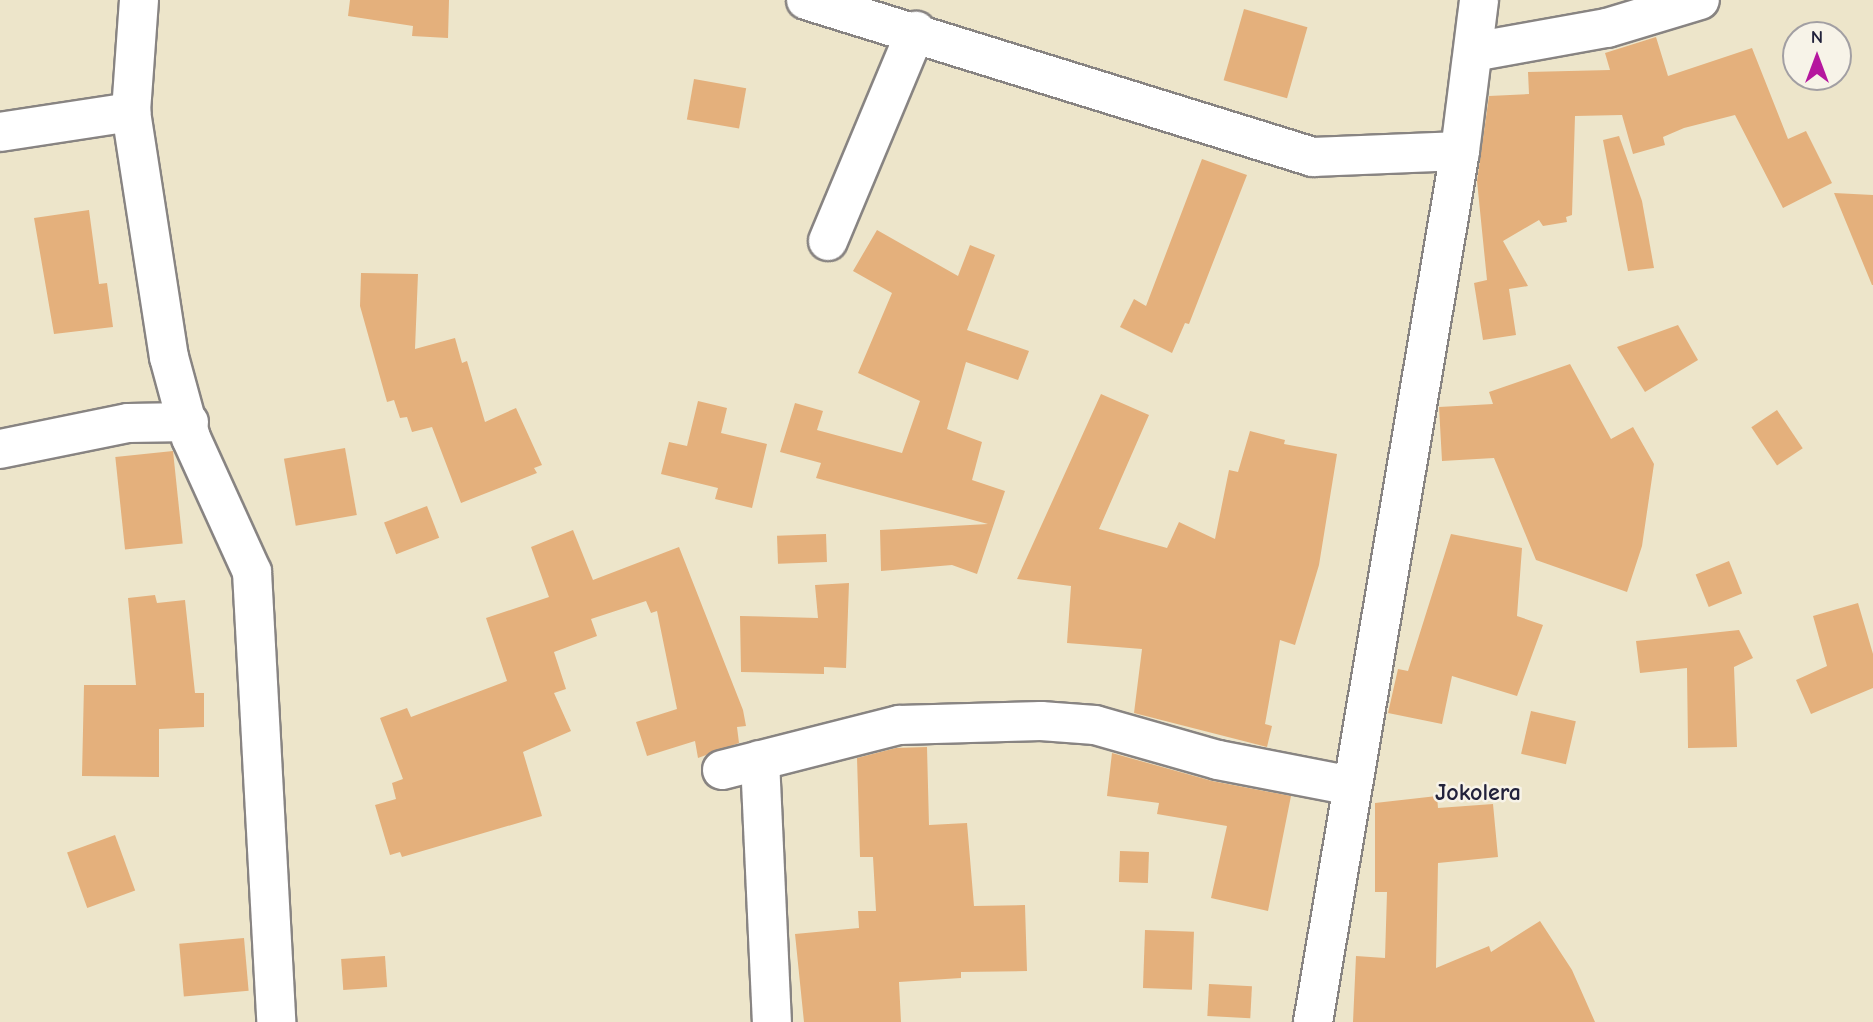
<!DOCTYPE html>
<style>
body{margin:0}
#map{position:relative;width:1873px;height:1022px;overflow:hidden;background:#ede5ca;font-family:"Comic Neue",sans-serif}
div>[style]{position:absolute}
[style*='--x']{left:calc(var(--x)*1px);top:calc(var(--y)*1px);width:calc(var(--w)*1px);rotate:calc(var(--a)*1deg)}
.building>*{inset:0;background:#e4b07c;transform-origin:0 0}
.roads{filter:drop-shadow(2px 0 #888482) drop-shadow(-2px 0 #888482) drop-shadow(0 2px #888482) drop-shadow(0 -2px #888482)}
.minor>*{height:38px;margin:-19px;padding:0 19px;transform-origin:19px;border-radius:19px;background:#fff}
.tertiary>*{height:38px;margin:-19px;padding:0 19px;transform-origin:19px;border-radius:19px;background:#fff}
span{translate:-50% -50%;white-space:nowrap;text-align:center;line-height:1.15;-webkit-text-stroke:5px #f7f3e8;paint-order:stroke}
.quarter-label{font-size:24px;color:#22223b;font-weight:700}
.north{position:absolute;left:1782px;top:21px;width:70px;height:70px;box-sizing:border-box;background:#f7f3e8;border:2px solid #a29fa3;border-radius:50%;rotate:0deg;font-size:19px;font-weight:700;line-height:28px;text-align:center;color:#22223b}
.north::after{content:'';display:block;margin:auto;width:24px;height:32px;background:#b5179e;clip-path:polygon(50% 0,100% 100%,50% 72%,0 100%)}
</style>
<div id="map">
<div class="building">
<i style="clip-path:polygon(350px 0,449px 0,448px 38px,412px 36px,413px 26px,348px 16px)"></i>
<i style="left:1244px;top:9px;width:66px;height:74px;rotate:16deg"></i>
<i style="clip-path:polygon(1656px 37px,1668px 76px,1752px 48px,1788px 139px,1806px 131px,1832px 183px,1783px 208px,1735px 115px,1684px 128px,1663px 137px,1665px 145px,1633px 154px,1622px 115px,1575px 116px,1572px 215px,1566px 217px,1567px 222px,1543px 226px,1539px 220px,1503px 241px,1528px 286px,1509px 289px,1516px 335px,1483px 340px,1474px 283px,1487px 280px,1477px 181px,1489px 96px,1529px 94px,1528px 72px,1610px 70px,1605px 53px)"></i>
<i style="left:694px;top:79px;width:53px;height:41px;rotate:10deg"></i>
<i style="clip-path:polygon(1619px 136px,1642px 201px,1654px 268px,1628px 271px,1603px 140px)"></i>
<i style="clip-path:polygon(1202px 159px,1247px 175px,1189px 324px,1185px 323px,1172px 353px,1120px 327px,1134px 299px,1146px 306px)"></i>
<i style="clip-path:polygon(1834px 193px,1873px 195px,1873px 285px,1872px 285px)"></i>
<i style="clip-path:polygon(89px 210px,99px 284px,107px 283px,113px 327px,54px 334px,34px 218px)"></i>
<i style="clip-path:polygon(877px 230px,958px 276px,970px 245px,995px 255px,967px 330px,1029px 351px,1018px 380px,966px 362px,947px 429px,982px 442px,972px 480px,1005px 491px,977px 574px,952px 565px,881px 571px,880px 530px,988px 524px,816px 478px,821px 463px,780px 452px,795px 403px,823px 411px,817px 430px,902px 453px,920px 401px,858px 373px,892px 293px,853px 271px)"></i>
<i style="clip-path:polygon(361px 273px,418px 274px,415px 349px,455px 338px,462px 363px,467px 361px,485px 422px,516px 408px,542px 465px,534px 468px,537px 473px,461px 503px,432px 427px,412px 432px,407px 417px,400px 418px,394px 400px,387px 402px,360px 306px)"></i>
<i style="clip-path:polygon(1678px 325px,1698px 360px,1645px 392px,1617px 347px)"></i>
<i style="clip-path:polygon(1570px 364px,1611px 439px,1633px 427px,1654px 464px,1642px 546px,1627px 592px,1536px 560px,1494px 458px,1442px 461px,1439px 407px,1493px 404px,1489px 392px)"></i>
<i style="clip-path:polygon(1101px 394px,1149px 415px,1099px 529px,1167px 548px,1179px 522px,1215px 539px,1229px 470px,1238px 472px,1250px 431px,1285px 440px,1284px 444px,1337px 454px,1319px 565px,1295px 645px,1280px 640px,1265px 724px,1272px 726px,1267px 747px,1134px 713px,1142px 649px,1067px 643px,1071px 586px,1017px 579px)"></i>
<i style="clip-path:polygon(698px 401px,727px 408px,721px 433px,767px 444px,752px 508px,715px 499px,718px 488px,661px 474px,669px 442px,687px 446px)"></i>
<i style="left:1777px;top:410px;width:46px;height:31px;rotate:56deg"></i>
<i style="left:345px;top:448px;width:68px;height:62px;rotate:80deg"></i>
<i style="left:173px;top:451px;width:93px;height:58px;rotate:84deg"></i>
<i style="left:427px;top:506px;width:34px;height:46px;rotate:69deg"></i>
<i style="clip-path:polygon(573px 530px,593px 580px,679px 547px,743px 710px,746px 726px,737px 727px,739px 743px,698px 758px,695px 741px,647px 756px,636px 722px,677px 709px,657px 611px,651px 613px,646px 601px,591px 619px,597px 636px,554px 652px,566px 689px,554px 693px,571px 731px,523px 752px,542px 816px,402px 857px,400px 852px,390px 855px,375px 805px,396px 799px,392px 783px,403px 779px,380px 718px,407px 708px,411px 717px,507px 681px,486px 618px,549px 597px,531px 547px)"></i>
<i style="left:826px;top:534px;width:28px;height:49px;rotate:88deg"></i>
<i style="clip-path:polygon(1451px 534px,1522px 548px,1517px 616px,1543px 625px,1517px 696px,1452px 676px,1442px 724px,1388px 713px,1398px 669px,1408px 671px)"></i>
<i style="left:1729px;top:561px;width:35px;height:36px;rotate:68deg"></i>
<i style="clip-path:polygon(849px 583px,846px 668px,824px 667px,824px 674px,741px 672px,740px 616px,818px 618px,815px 585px)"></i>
<i style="clip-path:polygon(155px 595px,157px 603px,185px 600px,195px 693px,204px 693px,204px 727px,159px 729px,159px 777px,82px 776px,84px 685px,136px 685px,128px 598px)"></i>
<i style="clip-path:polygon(1858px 603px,1873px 654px,1873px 688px,1811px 714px,1796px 680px,1827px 666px,1813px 616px)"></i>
<i style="clip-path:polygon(1739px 630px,1753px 658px,1734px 667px,1737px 747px,1688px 748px,1687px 668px,1640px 673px,1636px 641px)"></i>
<i style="left:1531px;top:711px;width:46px;height:44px;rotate:13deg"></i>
<i style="clip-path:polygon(927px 747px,929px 825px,967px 823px,974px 906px,1025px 905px,1027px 971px,961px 972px,961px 978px,899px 982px,901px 1022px,804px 1022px,795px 934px,859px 928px,858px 911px,876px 911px,873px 857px,860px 857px,857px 758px,896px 748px)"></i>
<i style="clip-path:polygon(1112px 753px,1212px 781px,1291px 796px,1268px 911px,1211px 898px,1227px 826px,1157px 814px,1159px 803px,1107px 796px)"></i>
<i style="clip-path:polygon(1437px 796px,1438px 808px,1493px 804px,1498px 857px,1438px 863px,1436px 968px,1489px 946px,1491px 952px,1540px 921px,1572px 970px,1595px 1022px,1353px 1022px,1356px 956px,1385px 958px,1387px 892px,1375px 892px,1375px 803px)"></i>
<i style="left:115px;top:835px;width:59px;height:51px;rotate:70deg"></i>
<i style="left:1120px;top:851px;width:29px;height:31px;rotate:2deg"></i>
<i style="left:1145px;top:930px;width:49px;height:58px;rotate:2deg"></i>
<i style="left:244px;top:938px;width:53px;height:65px;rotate:85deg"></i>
<i style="left:385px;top:956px;width:31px;height:44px;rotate:86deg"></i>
<i style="left:1209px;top:984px;width:43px;height:32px;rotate:3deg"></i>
</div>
<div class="roads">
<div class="minor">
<i style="--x:139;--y:0;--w:112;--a:94.1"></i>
<i style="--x:131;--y:112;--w:248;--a:81.2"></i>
<i style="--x:169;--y:357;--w:84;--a:74.8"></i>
<i style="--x:191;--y:438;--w:147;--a:65.5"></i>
<i style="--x:252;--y:572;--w:451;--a:86.9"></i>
<i style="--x:806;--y:0;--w:531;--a:17.21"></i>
<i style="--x:1313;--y:157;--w:147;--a:-2.3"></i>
<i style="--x:1473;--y:52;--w:136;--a:-10.2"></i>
<i style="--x:1607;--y:28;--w:97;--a:-16.8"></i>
<i style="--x:0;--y:132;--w:133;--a:-8.7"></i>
<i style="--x:828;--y:241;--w:228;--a:-67.3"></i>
<i style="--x:0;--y:449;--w:131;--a:-11.5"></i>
<i style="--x:128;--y:423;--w:61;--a:-0.9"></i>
<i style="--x:760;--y:760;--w:262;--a:87.4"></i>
<i style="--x:722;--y:770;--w:183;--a:-14.3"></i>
<i style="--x:899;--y:725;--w:142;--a:-1.6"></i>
<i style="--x:1041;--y:721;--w:54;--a:4.2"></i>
<i style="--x:1095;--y:725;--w:128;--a:15.9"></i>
<i style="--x:1218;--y:760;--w:136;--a:11"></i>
</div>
<div class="tertiary">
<i style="--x:1313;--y:1022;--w:883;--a:-80.42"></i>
<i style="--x:1460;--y:151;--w:152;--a:-82.8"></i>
</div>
</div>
<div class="quarter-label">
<span style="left:1478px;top:793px">Jokolera</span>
</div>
<div class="north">N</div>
</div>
